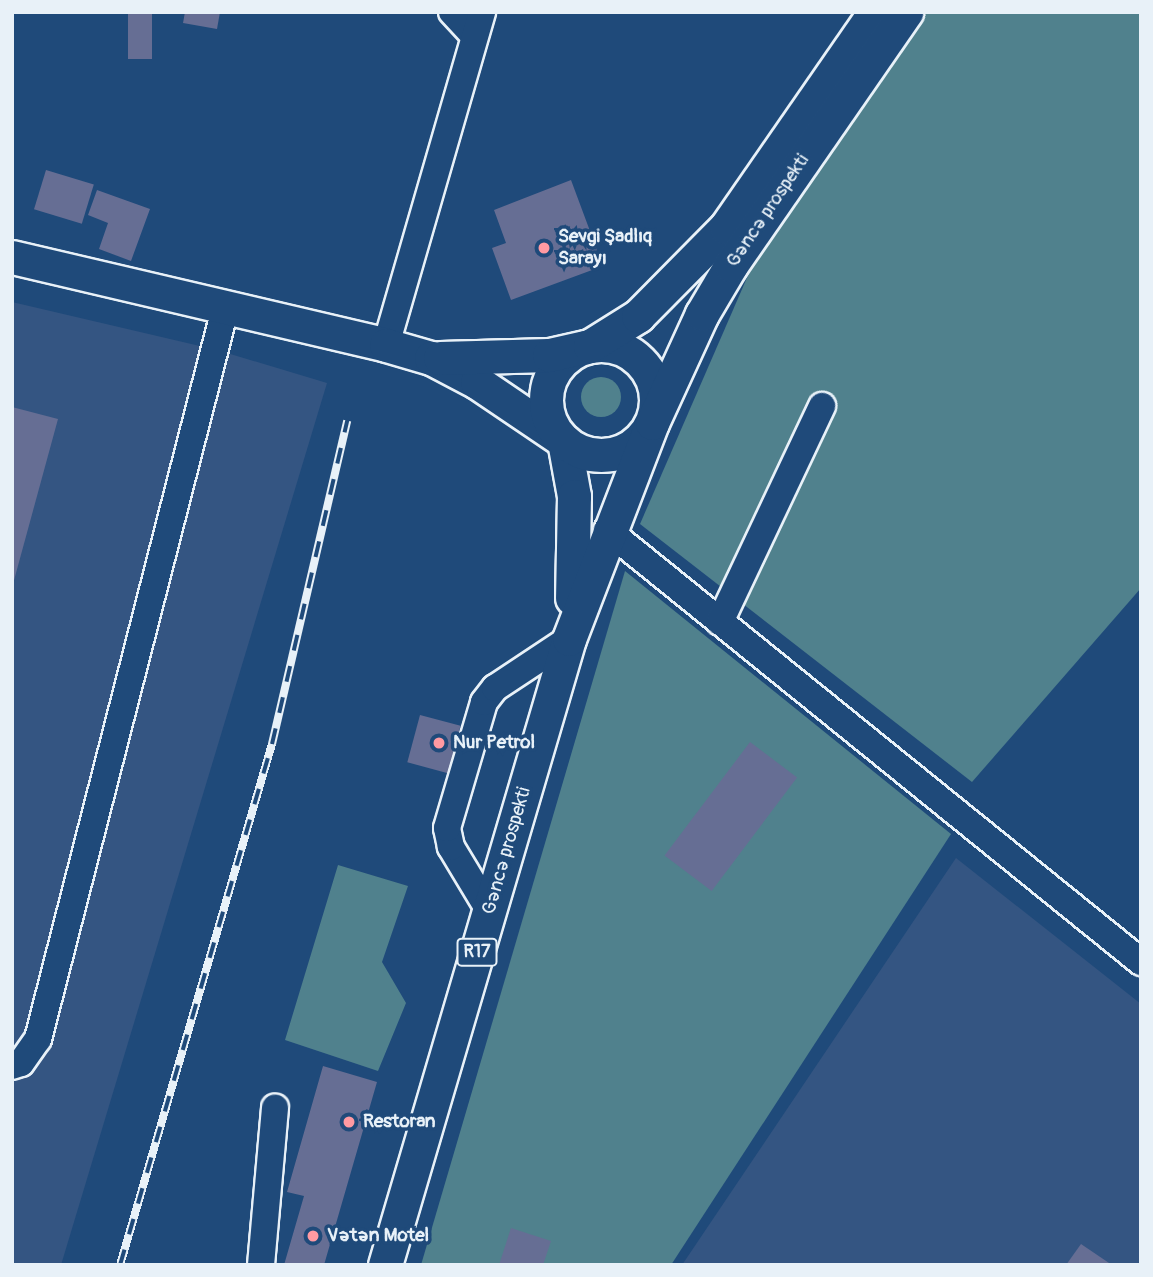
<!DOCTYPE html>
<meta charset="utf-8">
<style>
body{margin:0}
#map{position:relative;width:1153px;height:1277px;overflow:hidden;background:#1f4a7a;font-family:Pangolin,sans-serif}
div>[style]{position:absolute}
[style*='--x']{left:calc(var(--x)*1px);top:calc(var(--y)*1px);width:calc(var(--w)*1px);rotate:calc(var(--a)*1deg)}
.built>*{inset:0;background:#345582}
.green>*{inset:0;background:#50818d}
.round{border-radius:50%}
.building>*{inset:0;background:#666e94;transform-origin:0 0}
.roads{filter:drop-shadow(2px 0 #e8f1f8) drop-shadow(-2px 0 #e8f1f8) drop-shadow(0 2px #e8f1f8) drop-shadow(0 -2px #e8f1f8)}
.minor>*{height:26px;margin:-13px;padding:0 13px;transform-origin:13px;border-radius:13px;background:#1f4a7a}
.major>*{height:33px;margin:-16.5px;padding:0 16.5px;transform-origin:16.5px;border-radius:16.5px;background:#1f4a7a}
.major>.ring{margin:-16.5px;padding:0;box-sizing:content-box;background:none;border:33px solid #1f4a7a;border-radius:50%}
.rail>*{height:8px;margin-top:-4px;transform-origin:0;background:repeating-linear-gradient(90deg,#1f4a7a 0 16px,#e8f1f8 0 32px);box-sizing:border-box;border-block:2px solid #e8f1f8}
.dots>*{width:19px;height:19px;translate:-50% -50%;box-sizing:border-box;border:4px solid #1f4a7a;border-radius:50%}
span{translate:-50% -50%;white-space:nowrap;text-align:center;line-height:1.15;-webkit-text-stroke:7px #1f4a7a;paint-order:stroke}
.shield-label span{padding:2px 5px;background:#1f4a7a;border:2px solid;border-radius:5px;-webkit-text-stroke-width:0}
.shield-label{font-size:18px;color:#e8f1f8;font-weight:700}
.street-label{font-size:19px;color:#e8f1f8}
.poi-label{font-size:19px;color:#e8f1f8;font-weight:700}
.left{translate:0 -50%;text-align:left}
.frame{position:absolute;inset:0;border:14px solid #e8f1f8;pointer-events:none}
</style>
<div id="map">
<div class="built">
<i style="clip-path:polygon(12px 302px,217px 350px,327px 383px,61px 1265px,12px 1265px)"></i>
<i style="clip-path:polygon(956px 858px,1141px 1004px,1141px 1265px,682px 1265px)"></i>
</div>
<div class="green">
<i style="clip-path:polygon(921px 12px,1141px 12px,1141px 588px,972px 782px,640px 524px,766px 234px)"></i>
<i class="round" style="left:581px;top:377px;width:40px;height:40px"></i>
<i style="clip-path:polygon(625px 571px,951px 834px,671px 1265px,421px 1265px)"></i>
<i style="clip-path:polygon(338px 865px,408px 886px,382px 962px,406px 1003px,378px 1071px,285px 1040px)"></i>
</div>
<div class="building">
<i style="left:128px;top:12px;width:24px;height:47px"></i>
<i style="clip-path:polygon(185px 12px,220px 12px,217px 29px,183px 23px)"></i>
<i style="left:46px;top:170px;width:50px;height:41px;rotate:17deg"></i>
<i style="clip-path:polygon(571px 180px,603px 266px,511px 300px,492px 248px,506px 243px,494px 210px)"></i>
<i style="clip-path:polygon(97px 190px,150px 209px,131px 261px,99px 249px,108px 223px,88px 215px)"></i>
<i style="clip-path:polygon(12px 407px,58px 419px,13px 584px,12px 584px)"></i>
<i style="left:420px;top:715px;width:42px;height:49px;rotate:15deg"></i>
<i style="left:750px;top:742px;width:59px;height:142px;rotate:37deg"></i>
<i style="clip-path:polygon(323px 1066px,377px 1082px,324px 1265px,284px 1265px,304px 1196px,287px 1192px)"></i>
<i style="clip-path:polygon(511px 1228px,551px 1241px,543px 1265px,499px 1265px)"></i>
<i style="clip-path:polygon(1081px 1244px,1112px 1265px,1066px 1265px)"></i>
</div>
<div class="roads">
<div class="minor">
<i style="--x:452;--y:12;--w:33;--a:47"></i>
<i style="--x:386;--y:345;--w:347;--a:-73.9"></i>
<i style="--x:607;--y:530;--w:687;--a:38.97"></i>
<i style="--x:720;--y:622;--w:239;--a:-64.7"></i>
<i style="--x:489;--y:910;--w:74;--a:-121.1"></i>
<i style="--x:451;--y:847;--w:19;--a:-102"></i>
<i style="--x:447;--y:828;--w:131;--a:-73.6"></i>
<i style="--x:484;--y:702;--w:18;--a:-52"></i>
<i style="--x:495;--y:688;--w:89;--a:-33.5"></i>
<i style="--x:12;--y:1066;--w:9;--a:-18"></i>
<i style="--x:21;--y:1063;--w:29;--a:-55"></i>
<i style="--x:38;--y:1039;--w:754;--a:-75.63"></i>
<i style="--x:261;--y:1265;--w:158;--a:-84.9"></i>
</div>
<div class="major">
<i style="--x:12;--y:257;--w:384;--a:13.2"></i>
<i style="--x:386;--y:345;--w:47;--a:16.1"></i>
<i style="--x:431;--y:358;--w:52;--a:27.6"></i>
<i style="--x:477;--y:382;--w:105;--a:34.1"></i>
<i style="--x:564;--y:441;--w:56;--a:79.7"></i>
<i style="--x:574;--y:496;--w:102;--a:91.1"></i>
<i class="ring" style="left:546px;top:345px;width:77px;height:77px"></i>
<i style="--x:440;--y:358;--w:109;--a:-1.6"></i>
<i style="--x:549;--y:355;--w:42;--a:-12.4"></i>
<i style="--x:590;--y:346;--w:57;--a:-32"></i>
<i style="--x:638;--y:316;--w:125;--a:-45.3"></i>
<i style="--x:726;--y:227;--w:262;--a:-55.3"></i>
<i style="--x:385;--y:1265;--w:652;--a:-73.62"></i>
<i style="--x:569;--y:639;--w:231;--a:-69"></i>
<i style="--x:652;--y:423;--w:120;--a:-65.4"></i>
<i style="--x:702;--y:314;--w:57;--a:-59.4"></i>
<i style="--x:731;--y:265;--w:308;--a:-55.3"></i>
</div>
</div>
<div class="rail">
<i style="--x:120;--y:1265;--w:543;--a:-73.74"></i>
<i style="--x:272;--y:744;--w:332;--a:-76.9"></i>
</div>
<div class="dots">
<i style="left:544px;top:248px;background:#ff9aa2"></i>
<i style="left:439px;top:743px;background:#ff9aa2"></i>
<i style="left:349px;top:1122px;background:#ff9aa2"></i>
<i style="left:313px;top:1236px;background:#ff9aa2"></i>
</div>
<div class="shield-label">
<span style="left:477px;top:952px">R17</span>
</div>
<div class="street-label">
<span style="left:768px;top:211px;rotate:-56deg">Gəncə prospekti</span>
<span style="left:507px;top:851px;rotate:-74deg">Gəncə prospekti</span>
</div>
<div class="poi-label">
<span class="left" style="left:558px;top:248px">Sevgi Şadlıq<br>Sarayı</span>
<span class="left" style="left:453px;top:743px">Nur Petrol</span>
<span class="left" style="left:363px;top:1122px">Restoran</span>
<span class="left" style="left:327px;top:1236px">Vətən Motel</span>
</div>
<div class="frame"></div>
</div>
